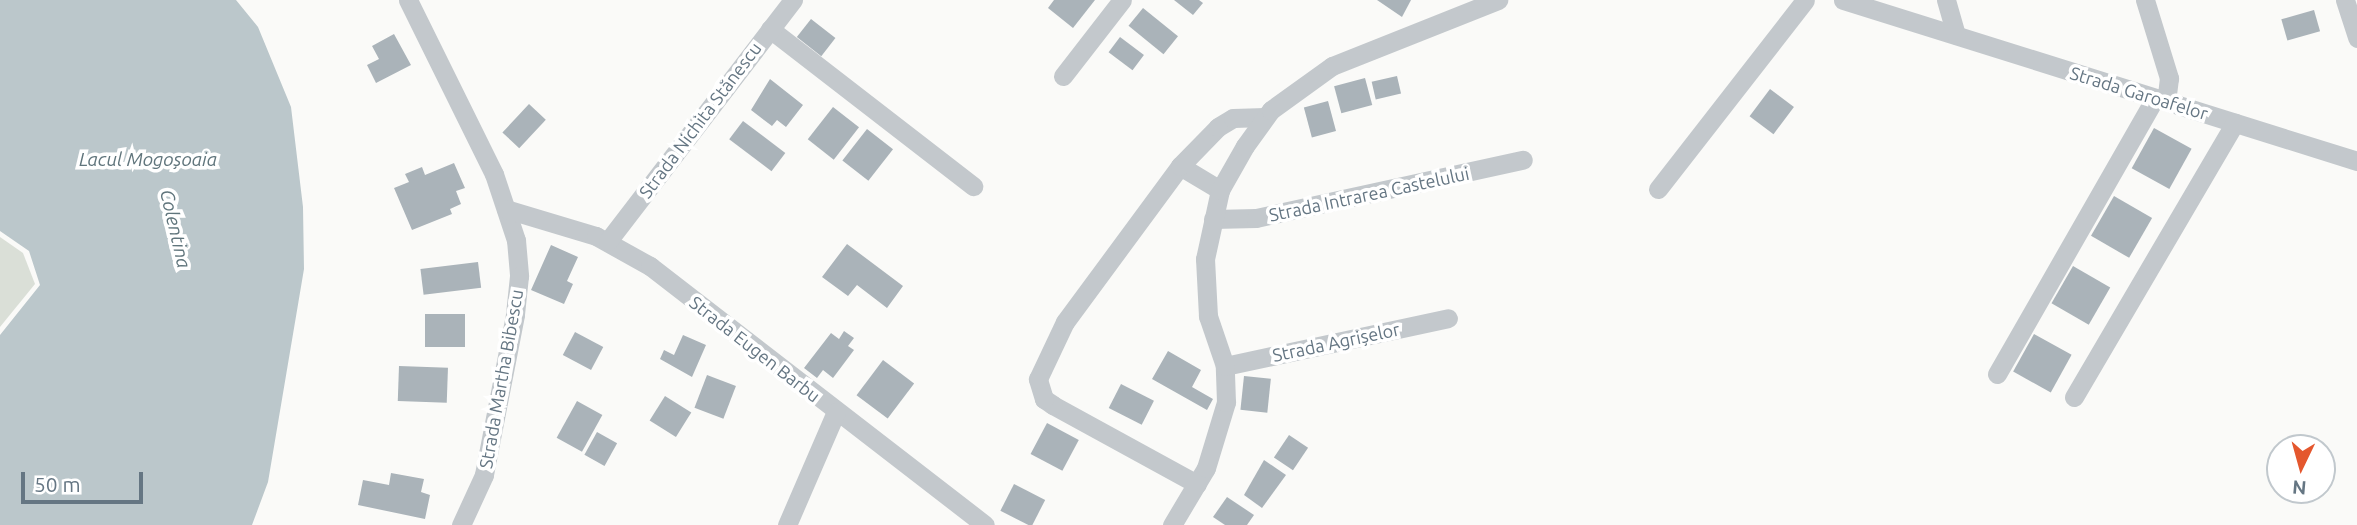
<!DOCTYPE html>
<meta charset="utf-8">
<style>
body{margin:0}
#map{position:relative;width:2357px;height:525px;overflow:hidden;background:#fafaf8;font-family:Ubuntu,sans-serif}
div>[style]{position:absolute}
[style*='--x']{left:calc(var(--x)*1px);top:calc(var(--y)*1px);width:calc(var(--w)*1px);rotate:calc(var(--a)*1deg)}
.green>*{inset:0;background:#dadfd7}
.water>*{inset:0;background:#bbc7cb}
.building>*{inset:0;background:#aab3b9;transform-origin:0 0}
.minor>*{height:19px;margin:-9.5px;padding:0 9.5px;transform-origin:9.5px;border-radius:9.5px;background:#c3c8cc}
span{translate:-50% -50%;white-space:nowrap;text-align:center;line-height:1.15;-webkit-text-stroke:7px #fff;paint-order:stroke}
.street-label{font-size:18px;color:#657683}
.water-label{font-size:19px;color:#60757c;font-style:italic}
.north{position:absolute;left:2266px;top:434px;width:70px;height:70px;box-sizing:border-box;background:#fff;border:2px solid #c1c8cd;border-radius:50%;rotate:185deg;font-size:19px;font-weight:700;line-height:28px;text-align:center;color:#657683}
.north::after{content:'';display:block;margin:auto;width:24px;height:32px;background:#e4572e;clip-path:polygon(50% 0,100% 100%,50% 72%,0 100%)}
.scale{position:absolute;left:21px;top:472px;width:122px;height:32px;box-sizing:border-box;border:4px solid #657683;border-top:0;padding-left:9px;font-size:21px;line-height:24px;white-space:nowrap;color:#657683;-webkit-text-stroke:5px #fff;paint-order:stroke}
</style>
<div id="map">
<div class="green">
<i style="clip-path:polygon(0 237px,23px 253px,35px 284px,0 327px)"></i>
</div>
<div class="water">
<i style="clip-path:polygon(0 0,236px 0,258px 27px,291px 107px,303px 207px,304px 269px,268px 482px,252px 525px,0 525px,0 335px,40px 285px,29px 251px,0 231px)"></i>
</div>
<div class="building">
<i style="clip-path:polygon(1054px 0,1095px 0,1073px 28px,1048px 8px)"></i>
<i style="clip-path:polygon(1174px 0,1199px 0,1203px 3px,1193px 15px)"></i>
<i style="clip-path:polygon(1377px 0,1411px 0,1402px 17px)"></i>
<i style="left:1143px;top:8px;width:45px;height:23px;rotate:39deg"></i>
<i style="left:2314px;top:10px;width:22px;height:34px;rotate:74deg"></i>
<i style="left:811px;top:19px;width:31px;height:23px;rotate:38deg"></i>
<i style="clip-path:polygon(394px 34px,411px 65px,376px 83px,367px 65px,379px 59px,372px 46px)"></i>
<i style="left:1120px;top:37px;width:30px;height:19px;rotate:37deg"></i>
<i style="left:1397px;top:76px;width:18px;height:26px;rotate:77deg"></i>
<i style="left:1365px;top:78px;width:28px;height:32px;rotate:75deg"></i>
<i style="clip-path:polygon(770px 79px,803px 105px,786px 127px,777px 120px,772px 126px,751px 110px)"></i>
<i style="left:1770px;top:89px;width:30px;height:34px;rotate:37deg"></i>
<i style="left:1328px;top:101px;width:31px;height:25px;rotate:75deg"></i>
<i style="left:529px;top:104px;width:23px;height:39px;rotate:43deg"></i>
<i style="left:833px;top:107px;width:33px;height:41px;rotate:38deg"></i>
<i style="left:743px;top:121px;width:53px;height:23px;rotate:37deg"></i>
<i style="left:2154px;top:128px;width:43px;height:46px;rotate:29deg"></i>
<i style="left:867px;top:129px;width:33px;height:40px;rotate:38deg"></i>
<i style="clip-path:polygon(454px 163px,465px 188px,456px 191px,461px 204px,450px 209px,452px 214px,412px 230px,394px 188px,409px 182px,405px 174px,422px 167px,425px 175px)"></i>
<i style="left:2114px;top:196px;width:44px;height:46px;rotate:30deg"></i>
<i style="clip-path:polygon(847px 244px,903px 286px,887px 308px,857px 285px,848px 296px,822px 277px)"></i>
<i style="clip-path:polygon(551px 245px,578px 257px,567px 281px,573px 284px,564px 304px,531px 290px)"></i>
<i style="left:478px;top:262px;width:26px;height:58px;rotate:83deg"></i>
<i style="left:2073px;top:266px;width:43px;height:43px;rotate:30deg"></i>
<i style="left:425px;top:314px;width:40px;height:33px"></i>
<i style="clip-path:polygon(844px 331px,854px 338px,848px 346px,854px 350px,833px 378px,823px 370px,817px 378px,804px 368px,831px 333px,839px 339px)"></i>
<i style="left:575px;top:332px;width:32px;height:26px;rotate:28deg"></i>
<i style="left:2034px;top:334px;width:43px;height:43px;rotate:29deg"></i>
<i style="clip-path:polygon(683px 335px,706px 345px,692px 377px,660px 359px,664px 350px,674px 355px)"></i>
<i style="clip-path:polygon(1168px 351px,1201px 370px,1192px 387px,1213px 399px,1207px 410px,1152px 379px)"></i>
<i style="left:883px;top:360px;width:39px;height:44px;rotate:37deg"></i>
<i style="left:399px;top:366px;width:49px;height:35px;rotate:2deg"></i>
<i style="left:707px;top:375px;width:31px;height:35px;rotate:21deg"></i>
<i style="left:1244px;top:376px;width:27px;height:34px;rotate:6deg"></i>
<i style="left:1121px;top:384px;width:37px;height:27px;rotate:27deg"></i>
<i style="left:665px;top:396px;width:31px;height:29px;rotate:32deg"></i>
<i style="left:577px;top:401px;width:29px;height:42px;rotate:29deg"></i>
<i style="left:1047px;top:423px;width:36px;height:35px;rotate:28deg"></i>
<i style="left:597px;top:432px;width:23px;height:26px;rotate:29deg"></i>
<i style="left:1289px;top:435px;width:23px;height:27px;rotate:34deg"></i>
<i style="clip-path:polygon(1264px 460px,1286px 475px,1262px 508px,1244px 495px)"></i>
<i style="clip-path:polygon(391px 473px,424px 479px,421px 492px,430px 495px,425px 519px,358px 505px,363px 480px,389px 485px)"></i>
<i style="left:1014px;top:484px;width:35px;height:30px;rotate:27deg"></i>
<i style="clip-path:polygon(1227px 497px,1254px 515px,1247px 525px,1225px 525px,1213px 517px)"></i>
</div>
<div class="minor">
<i style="--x:408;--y:0;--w:194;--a:63.7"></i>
<i style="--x:494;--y:174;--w:70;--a:71.6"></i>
<i style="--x:516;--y:240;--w:36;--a:85"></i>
<i style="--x:519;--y:276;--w:39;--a:96"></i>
<i style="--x:515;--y:315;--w:163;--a:101"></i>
<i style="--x:484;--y:475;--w:55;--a:114.7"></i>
<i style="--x:1843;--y:0;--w:539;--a:17.39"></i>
<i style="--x:1946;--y:0;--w:36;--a:74"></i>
<i style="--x:2145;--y:0;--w:82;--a:72.9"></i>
<i style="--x:2169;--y:78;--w:23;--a:97"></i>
<i style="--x:2345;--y:0;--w:40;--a:72"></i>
<i style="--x:770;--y:29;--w:257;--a:37.7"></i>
<i style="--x:1063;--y:76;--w:96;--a:-52.2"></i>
<i style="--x:1180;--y:166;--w:47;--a:31"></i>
<i style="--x:1658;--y:189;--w:239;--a:-52.1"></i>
<i style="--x:506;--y:209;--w:94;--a:16.7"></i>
<i style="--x:596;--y:236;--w:62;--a:29.1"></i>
<i style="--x:650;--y:266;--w:423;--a:37.7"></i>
<i style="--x:1213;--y:219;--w:43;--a:-1.3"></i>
<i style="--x:1256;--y:218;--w:273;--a:-12.3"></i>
<i style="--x:608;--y:241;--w:304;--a:-52.5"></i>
<i style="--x:1225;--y:366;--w:228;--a:-12.1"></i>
<i style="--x:1997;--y:374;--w:318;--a:-60.2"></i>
<i style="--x:2074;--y:397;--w:318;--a:-59.6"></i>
<i style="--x:1197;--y:484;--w:164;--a:-151.3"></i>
<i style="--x:1053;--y:405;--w:11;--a:-146"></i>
<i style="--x:1044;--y:399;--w:21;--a:-107"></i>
<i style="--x:1038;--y:379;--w:63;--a:-64.7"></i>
<i style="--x:1065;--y:322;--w:194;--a:-53.6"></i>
<i style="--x:1180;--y:166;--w:54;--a:-45.7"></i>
<i style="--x:1218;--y:127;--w:17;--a:-31"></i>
<i style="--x:1233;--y:118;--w:32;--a:-2"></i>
<i style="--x:787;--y:525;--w:123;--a:-66.6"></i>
<i style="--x:1172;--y:525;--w:66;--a:-59.2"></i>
<i style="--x:1206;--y:468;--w:69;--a:-73.1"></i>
<i style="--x:1226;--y:402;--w:36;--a:-92"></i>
<i style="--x:1225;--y:366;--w:53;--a:-108.8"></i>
<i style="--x:1208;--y:316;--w:57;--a:-93"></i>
<i style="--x:1205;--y:259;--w:71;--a:-77.7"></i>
<i style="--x:1220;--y:190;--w:51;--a:-60.4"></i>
<i style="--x:1245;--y:146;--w:44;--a:-54.2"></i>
<i style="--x:1271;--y:110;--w:75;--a:-35.8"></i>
<i style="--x:1332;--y:66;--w:179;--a:-21.7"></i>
</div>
<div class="street-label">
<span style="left:2139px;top:93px;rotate:17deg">Strada Garoafelor</span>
<span style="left:700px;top:120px;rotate:-53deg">Strada Nichita Stănescu</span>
<span style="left:1369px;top:194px;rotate:-12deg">Strada Intrarea Castelului</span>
<span style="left:1336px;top:342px;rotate:-12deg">Strada Agrișelor</span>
<span style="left:755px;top:349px;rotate:38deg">Strada Eugen Barbu</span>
<span style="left:501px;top:379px;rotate:-80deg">Strada Martha Bibescu</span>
</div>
<div class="water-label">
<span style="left:148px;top:160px">Lacul Mogoșoaia</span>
<span style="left:175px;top:229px;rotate:77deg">Colentina</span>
</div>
<div class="north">N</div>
<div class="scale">50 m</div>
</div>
